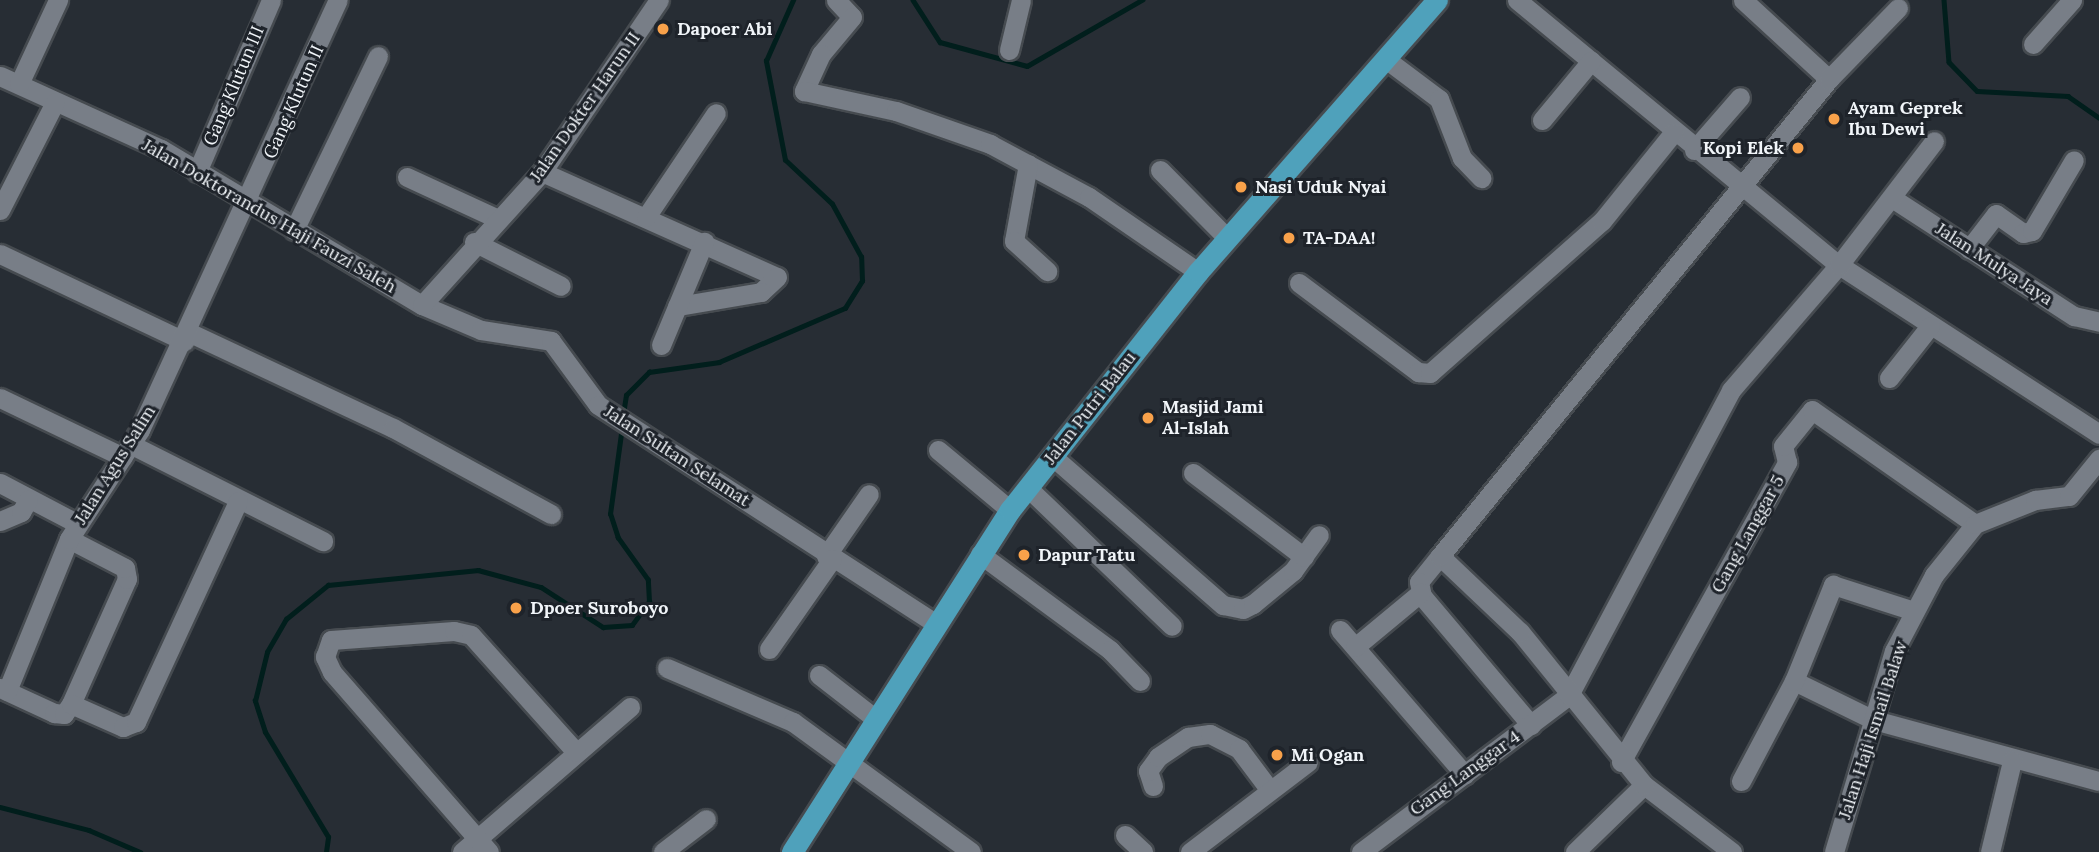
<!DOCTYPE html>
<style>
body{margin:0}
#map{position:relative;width:2099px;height:852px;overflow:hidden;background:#272d34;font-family:Lora,serif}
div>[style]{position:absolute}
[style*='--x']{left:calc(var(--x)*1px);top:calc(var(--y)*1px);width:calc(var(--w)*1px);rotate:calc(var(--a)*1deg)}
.stream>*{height:4.5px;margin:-2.25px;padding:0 2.25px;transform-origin:2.25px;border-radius:2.25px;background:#011e1c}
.roads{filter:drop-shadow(2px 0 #464b50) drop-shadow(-2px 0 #464b50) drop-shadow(0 2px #464b50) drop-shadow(0 -2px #464b50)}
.minor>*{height:19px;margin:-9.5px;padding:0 9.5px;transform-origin:9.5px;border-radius:9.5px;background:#787e87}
.major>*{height:21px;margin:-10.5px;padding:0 10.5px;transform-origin:10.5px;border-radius:10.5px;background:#4fa1bb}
.dots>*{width:19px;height:19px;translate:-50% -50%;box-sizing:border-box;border:4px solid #1e232a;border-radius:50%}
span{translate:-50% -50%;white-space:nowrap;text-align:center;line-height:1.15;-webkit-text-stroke:6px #1e232a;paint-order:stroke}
.poi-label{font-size:18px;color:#f1f5f9;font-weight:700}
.left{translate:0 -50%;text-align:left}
.right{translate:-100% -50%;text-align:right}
.street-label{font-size:18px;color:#f1f5f9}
</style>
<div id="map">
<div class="stream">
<i style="--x:913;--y:0;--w:50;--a:57.3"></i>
<i style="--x:940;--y:42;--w:90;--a:15.4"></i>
<i style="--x:1027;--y:66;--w:133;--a:-29.9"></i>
<i style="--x:1944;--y:0;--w:62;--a:85.4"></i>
<i style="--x:1949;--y:62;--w:40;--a:46"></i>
<i style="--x:1977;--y:91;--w:91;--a:3.1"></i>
<i style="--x:2068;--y:96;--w:38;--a:35"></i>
<i style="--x:623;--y:414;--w:19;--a:-81"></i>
<i style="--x:626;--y:395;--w:33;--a:-45"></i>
<i style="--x:649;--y:372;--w:71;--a:-8.1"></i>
<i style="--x:719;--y:362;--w:137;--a:-23.2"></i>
<i style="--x:845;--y:308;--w:32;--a:-58"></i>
<i style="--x:862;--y:281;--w:24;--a:-92"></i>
<i style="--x:861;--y:257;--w:60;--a:-118.7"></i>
<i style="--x:832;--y:204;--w:64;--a:-136.9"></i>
<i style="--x:785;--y:160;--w:101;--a:-100.9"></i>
<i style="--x:766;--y:61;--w:67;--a:-66.1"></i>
<i style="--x:0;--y:807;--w:92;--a:14.5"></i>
<i style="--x:89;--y:830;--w:56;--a:23.3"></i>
<i style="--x:326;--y:852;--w:15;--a:-82"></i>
<i style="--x:328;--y:837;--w:122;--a:-121"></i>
<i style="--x:265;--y:732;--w:33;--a:-108"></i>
<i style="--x:255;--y:701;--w:50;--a:-76.2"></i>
<i style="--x:267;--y:652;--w:38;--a:-60"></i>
<i style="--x:286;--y:619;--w:54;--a:-39"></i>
<i style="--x:328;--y:585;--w:151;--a:-5.7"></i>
<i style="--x:478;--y:570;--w:65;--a:15.1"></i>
<i style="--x:541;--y:587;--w:74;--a:32.8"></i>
<i style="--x:603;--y:627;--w:29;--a:-4"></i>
<i style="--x:632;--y:625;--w:29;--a:-54"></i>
<i style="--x:649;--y:602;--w:22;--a:-93"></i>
<i style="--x:648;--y:580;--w:52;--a:-125.5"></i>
<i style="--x:618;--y:538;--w:25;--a:-108"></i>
<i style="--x:610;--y:514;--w:89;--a:-82.2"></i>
</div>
<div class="roads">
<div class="minor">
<i style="--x:836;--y:0;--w:23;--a:47"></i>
<i style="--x:852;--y:17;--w:48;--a:130"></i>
<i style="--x:821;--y:54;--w:41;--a:114.7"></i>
<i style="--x:804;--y:91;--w:94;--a:12.3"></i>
<i style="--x:896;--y:111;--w:100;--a:19.3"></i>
<i style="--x:990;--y:144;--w:112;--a:28.2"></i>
<i style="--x:1089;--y:197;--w:132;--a:34.5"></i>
<i style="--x:1517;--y:0;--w:417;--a:39.5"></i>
<i style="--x:1839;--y:265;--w:310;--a:33"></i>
<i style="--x:1743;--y:0;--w:117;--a:42.6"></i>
<i style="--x:2033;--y:44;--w:59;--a:-48.4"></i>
<i style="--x:1009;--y:50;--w:51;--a:-76.5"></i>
<i style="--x:1387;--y:60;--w:65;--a:36.9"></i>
<i style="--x:1439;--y:99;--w:63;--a:68.7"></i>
<i style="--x:1462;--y:158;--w:28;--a:46"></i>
<i style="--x:0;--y:76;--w:177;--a:24.4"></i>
<i style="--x:161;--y:149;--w:304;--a:30.9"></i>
<i style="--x:422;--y:305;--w:64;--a:23"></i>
<i style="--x:481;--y:330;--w:71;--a:8.9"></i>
<i style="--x:551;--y:341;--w:79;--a:53.7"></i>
<i style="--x:598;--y:405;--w:404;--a:32.9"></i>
<i style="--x:19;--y:84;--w:93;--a:-65.1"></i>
<i style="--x:1542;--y:120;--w:77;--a:-50.3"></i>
<i style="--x:1694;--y:150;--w:70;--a:-49"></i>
<i style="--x:1028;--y:164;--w:78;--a:100.3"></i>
<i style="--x:1014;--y:241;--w:45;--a:42.3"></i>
<i style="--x:1160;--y:170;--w:95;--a:45.4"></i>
<i style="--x:197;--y:172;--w:187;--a:-66.7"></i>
<i style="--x:542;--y:172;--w:257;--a:24.1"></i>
<i style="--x:777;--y:277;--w:22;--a:137"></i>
<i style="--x:761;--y:292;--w:85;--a:170.5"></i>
<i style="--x:407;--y:177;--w:100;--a:24.8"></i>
<i style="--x:1892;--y:198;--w:217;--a:33"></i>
<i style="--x:2074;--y:316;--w:26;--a:13"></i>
<i style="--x:0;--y:210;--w:121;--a:-63"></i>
<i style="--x:646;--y:217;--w:125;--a:-56.1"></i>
<i style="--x:294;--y:230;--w:193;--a:-64.2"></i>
<i style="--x:474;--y:242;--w:97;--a:26.8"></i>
<i style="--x:1969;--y:249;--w:44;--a:-52.4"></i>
<i style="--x:1996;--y:214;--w:33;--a:35"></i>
<i style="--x:2023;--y:233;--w:9;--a:-13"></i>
<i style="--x:2032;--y:231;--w:82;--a:-59.4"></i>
<i style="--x:0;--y:254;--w:204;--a:25.3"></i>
<i style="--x:1299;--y:283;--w:149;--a:36.8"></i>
<i style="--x:1418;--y:372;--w:12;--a:5"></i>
<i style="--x:1430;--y:373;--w:230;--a:-41.5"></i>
<i style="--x:1602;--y:221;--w:113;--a:-51.1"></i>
<i style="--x:422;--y:305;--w:179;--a:-47.9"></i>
<i style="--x:542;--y:172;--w:208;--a:-55.8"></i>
<i style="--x:188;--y:332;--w:226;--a:25.1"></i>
<i style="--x:393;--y:428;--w:180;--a:28.6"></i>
<i style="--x:661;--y:345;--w:112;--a:-67.3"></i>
<i style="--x:1889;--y:378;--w:66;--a:-51.7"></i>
<i style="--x:0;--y:398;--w:136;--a:25.6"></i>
<i style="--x:132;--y:445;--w:214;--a:26.7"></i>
<i style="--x:938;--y:450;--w:94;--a:39.8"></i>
<i style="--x:1052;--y:456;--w:227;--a:41.1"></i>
<i style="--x:1223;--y:605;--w:20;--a:11"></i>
<i style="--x:1243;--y:609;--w:11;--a:-27"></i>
<i style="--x:1253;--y:604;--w:52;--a:-39.5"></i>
<i style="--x:1293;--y:571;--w:44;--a:-54.2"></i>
<i style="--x:1193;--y:473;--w:139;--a:37.1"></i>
<i style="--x:0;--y:483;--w:88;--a:27.7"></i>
<i style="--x:1028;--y:488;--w:199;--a:43.8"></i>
<i style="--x:0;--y:521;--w:23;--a:-23"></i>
<i style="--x:21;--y:512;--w:14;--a:-60"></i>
<i style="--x:980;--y:554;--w:162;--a:36.4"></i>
<i style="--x:1110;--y:650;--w:43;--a:45.9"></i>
<i style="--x:826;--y:556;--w:75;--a:-55.3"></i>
<i style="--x:1440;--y:556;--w:33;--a:129"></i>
<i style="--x:1419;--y:582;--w:14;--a:78"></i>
<i style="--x:1422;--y:596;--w:169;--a:49.8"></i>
<i style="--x:1340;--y:630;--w:191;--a:49.2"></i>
<i style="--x:1355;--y:647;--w:85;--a:-39.7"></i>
<i style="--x:769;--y:649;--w:110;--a:-55"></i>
<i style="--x:667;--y:668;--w:137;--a:23.2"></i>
<i style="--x:793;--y:722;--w:220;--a:36.1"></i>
<i style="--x:819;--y:675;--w:73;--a:37.8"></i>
<i style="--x:1794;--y:681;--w:89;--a:26"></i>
<i style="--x:1874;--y:720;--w:233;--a:15.2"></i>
<i style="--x:0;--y:688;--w:60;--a:24.8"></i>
<i style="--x:54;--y:713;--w:10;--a:6"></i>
<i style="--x:64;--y:714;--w:12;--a:-55"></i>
<i style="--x:71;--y:704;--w:137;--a:-65.9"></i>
<i style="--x:127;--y:579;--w:11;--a:-100"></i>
<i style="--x:125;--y:568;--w:63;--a:-152.6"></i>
<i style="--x:7;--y:691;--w:164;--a:-67.8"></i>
<i style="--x:69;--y:539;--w:130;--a:-56.9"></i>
<i style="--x:140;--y:430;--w:473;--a:-65.3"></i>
<i style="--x:71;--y:704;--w:57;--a:23.9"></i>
<i style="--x:123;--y:727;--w:14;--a:-21"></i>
<i style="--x:136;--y:722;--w:243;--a:-65.2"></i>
<i style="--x:1621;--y:762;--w:343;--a:-61"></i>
<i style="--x:1787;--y:462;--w:16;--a:-104"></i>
<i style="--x:1783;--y:446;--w:46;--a:-51.1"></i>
<i style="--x:1812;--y:410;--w:199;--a:35"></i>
<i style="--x:1741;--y:781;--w:113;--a:-62.1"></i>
<i style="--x:1794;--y:681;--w:104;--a:-67.9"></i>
<i style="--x:1833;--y:585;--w:85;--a:17.8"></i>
<i style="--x:1153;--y:786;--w:16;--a:-108"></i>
<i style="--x:1148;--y:771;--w:17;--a:-54"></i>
<i style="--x:1158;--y:757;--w:36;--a:-34"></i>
<i style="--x:1188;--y:737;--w:22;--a:-8"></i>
<i style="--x:1210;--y:734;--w:33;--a:27"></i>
<i style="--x:1239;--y:749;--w:50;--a:53.1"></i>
<i style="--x:1125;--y:835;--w:25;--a:43"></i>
<i style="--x:462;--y:852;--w:222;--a:-40.8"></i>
<i style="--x:489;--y:852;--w:239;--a:-131.1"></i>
<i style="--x:332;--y:672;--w:17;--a:-115"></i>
<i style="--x:325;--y:657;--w:18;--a:-71"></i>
<i style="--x:331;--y:640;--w:123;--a:-4.2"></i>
<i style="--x:454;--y:631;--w:17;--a:13"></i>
<i style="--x:471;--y:635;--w:157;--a:48.1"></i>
<i style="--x:663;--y:852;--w:54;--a:-37.5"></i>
<i style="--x:1190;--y:852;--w:148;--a:-37.3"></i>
<i style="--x:1361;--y:852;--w:261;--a:-37"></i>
<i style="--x:1569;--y:695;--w:345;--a:-62"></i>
<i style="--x:1731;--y:390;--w:165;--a:-49.2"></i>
<i style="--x:1839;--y:265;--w:156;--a:-52.5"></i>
<i style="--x:1575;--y:852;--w:96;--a:-44.2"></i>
<i style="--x:1732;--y:852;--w:111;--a:-142.7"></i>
<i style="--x:1644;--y:785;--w:197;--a:-129"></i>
<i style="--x:1520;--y:632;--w:110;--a:-136.5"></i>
<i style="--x:1440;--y:556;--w:616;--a:-50.8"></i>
<i style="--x:1829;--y:79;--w:99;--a:-45.8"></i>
<i style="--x:1834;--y:852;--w:210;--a:-73.4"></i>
<i style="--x:1894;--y:651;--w:86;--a:-62.2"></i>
<i style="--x:1934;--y:575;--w:65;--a:-51.2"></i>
<i style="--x:1975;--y:524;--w:65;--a:-21.8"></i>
<i style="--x:2035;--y:500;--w:34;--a:-7"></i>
<i style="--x:2069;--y:496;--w:48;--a:-51"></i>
<i style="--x:1990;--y:852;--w:94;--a:-76.4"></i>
</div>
<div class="major">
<i style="--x:792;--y:852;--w:406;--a:-57.5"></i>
<i style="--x:1010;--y:510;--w:303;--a:-51.7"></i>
<i style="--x:1198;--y:272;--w:362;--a:-48.7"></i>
</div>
</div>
<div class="dots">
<i style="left:663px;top:29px;background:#f8a14a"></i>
<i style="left:1834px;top:119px;background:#f8a14a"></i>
<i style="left:1798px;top:148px;background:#f8a14a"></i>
<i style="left:1241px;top:187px;background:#f8a14a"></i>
<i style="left:1289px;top:238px;background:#f8a14a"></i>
<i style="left:1148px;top:418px;background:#f8a14a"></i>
<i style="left:1024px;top:555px;background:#f8a14a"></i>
<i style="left:516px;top:608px;background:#f8a14a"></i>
<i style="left:1277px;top:755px;background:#f8a14a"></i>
</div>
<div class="poi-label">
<span class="left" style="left:677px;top:29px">Dapoer Abi</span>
<span class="left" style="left:1848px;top:119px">Ayam Geprek<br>Ibu Dewi</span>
<span class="right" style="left:1784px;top:148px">Kopi Elek</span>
<span class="left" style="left:1255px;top:187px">Nasi Uduk Nyai</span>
<span class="left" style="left:1303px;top:238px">TA-DAA!</span>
<span class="left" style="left:1162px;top:418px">Masjid Jami<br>Al-Islah</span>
<span class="left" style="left:1038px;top:555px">Dapur Tatu</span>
<span class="left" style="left:530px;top:608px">Dpoer Suroboyo</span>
<span class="left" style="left:1291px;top:755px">Mi Ogan</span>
</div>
<div class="street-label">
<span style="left:234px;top:86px;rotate:-67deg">Gang Klutun III</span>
<span style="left:294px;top:102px;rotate:-66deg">Gang Klutun II</span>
<span style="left:585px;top:107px;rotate:-55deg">Jalan Dokter Harun II</span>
<span style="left:269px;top:216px;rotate:30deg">Jalan Doktorandus Haji Fauzi Saleh</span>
<span style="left:1994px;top:264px;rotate:33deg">Jalan Mulya Jaya</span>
<span style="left:1090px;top:408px;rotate:-52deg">Jalan Putri Balau</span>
<span style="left:677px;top:456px;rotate:33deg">Jalan Sultan Selamat</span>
<span style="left:115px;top:465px;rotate:-58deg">Jalan Agus Salim</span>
<span style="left:1748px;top:534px;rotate:-61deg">Gang Langgar 5</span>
<span style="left:1873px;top:730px;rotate:-72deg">Jalan Haji Ismail Balaw</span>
<span style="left:1465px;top:773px;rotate:-36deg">Gang Langgar 4</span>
</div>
</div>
